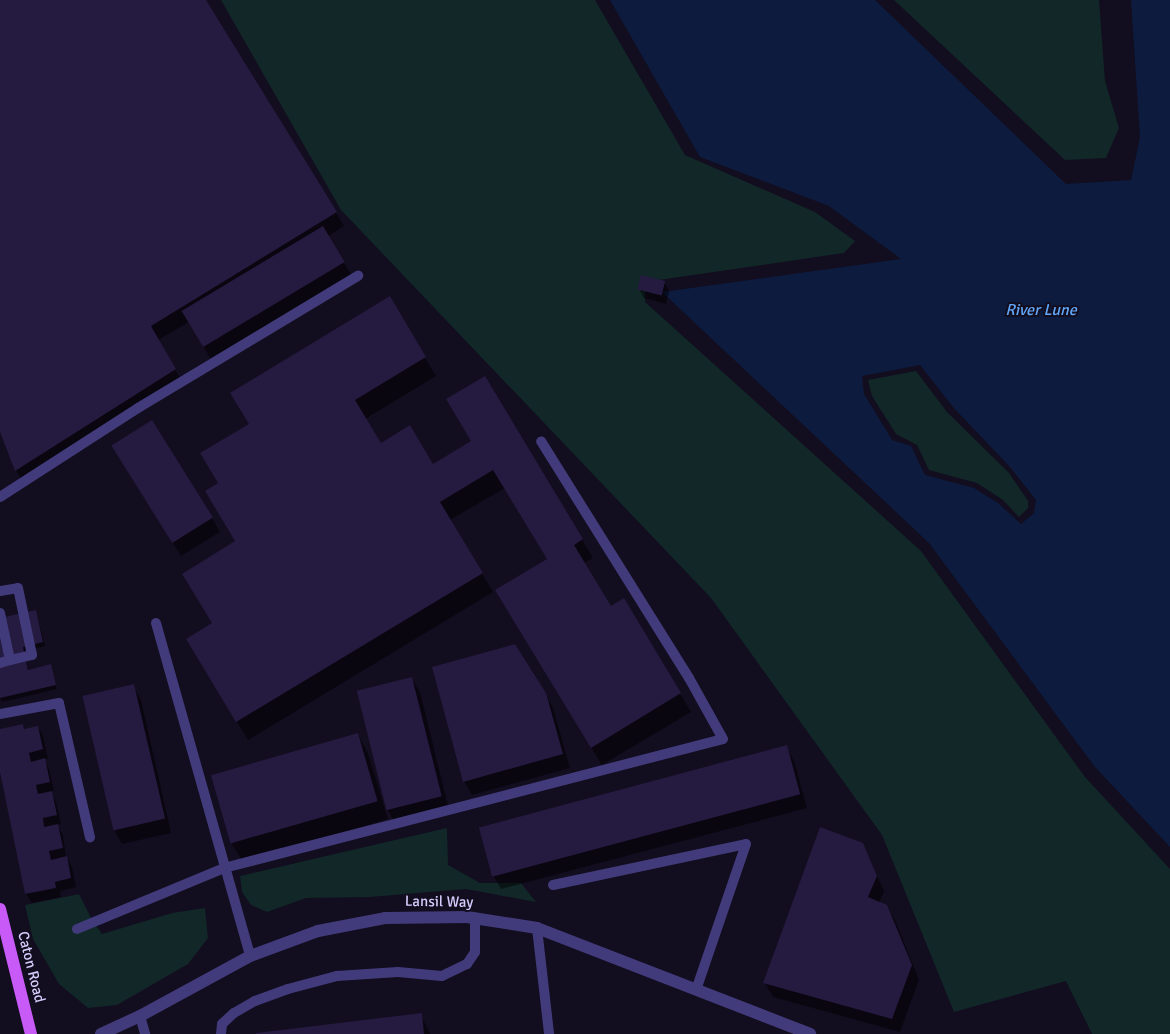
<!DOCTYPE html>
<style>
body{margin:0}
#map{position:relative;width:1170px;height:1034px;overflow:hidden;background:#120d1f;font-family:Signika,sans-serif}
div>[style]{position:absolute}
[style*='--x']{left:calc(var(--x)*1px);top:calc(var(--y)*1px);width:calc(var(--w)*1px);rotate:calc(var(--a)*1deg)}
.green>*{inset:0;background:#112728}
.water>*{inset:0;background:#0d1c3e}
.shadow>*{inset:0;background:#0007}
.building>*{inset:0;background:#251a3f;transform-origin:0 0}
.service>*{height:10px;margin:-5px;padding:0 5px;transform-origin:5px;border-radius:5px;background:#423b7b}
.minor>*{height:12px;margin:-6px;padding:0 6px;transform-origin:6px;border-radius:6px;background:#423b7b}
.primary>*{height:12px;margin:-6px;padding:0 6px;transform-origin:6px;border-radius:6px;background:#c85af7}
span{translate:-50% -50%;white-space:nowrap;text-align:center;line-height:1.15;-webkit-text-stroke:4px #120d1f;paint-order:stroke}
.street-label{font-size:15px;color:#d7cdfd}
.water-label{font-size:16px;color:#61a6f7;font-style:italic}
</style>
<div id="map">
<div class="green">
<i style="clip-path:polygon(221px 0,595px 0,685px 155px,815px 212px,855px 241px,844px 253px,645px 282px,645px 302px,921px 551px,1085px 777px,1170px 869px,1170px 1034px,1092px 1034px,1066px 981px,954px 1012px,882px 835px,711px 598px,341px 210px)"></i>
<i style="clip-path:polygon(894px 0,1099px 0,1105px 81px,1119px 128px,1106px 158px,1065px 160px)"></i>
<i style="clip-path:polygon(916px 371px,947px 412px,1009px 473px,1028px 501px,1028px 508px,1019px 517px,1003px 500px,977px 483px,929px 470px,917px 445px,896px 434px,872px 396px,868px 380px)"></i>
<i style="clip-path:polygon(447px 828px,448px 865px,480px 883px,521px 883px,536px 902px,466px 889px,370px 897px,306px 898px,267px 912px,251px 905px,242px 892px,240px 876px)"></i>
<i style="clip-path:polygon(79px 894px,92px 920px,102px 934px,172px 913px,205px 908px,208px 938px,188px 964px,117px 1005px,88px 1008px,59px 984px,33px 939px,25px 905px)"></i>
</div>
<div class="water">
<i style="clip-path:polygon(evenodd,610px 0,875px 0,1066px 184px,1131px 180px,1140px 137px,1131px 0,1170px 0,1170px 847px,1095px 767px,929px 543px,662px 292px,901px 259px,829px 206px,700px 157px,610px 0,920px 365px,953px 407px,1010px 467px,1036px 500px,1034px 513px,1021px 524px,998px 503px,974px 488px,925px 475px,911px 446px,892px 440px,864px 394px,862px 376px,920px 365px)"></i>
</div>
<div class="shadow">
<i style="clip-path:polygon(0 0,205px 0,344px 226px,328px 236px,352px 276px,212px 361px,189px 322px,158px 340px,183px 383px,24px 484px,16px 470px,0 429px)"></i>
<i style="clip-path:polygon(664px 282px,669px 291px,666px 304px,644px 298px,639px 289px)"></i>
<i style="clip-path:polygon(389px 298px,436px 376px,365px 419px,380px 444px,433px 466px,473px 442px,484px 378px,593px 558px,584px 563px,611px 607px,623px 600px,691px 712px,602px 765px,507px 609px,548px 560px,505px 488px,450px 520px,493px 592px,248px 740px,198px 658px,213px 624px,237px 542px,220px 484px,250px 425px)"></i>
<i style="clip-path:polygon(121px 460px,212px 518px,220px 532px,181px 556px)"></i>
<i style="clip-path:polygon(36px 611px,45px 646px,24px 651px,29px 671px,50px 665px,57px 689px,2px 702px,0 698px,0 619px)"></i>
<i style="clip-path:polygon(412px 679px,420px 692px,449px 810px,395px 823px,387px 809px)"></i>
<i style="clip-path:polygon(133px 686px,141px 700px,171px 833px,122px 844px,114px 830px)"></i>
<i style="clip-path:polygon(545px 693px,553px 708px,570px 768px,472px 795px,464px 781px)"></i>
<i style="clip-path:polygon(23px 726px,25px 730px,38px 727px,43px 736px,48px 759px,44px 759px,49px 769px,54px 791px,51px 792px,56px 802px,61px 824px,57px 825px,63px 835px,66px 857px,72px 867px,76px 887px,60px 891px,61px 897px,32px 903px,26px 894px,0 765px,0 731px)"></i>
<i style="clip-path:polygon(358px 735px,368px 753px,388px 819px,243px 862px,232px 844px,213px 778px)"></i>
<i style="clip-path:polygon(786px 747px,794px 761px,807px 808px,501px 889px,493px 875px,481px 828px)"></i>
<i style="clip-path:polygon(862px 844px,884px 891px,879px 903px,886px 906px,895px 920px,919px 980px,900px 1032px,773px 997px,765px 983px)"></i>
<i style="clip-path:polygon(421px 1015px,430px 1034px,256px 1034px)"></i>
</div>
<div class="building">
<i style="clip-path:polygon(0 0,206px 0,337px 212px,151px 326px,176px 369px,15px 471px,0 432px)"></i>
<i style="left:323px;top:226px;width:42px;height:165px;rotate:59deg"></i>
<i style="left:641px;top:275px;width:25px;height:15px;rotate:14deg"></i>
<i style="clip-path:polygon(390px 296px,426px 357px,355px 400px,381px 443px,410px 425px,433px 464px,471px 441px,446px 399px,485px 376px,583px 539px,574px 545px,611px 606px,624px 598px,681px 693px,591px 748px,495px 590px,547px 559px,493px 470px,440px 502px,483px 573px,236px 722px,186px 639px,212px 623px,182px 574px,235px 541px,205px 491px,218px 483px,200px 453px,249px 424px,230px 393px)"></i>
<i style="left:152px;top:420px;width:115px;height:48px;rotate:58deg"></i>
<i style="clip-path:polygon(36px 610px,43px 642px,23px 647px,28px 670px,51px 664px,56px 685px,0 698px,0 618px)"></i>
<i style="clip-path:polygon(515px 644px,546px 693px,563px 754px,463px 782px,432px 667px)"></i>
<i style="left:412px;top:677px;width:123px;height:57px;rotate:76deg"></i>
<i style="left:134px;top:684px;width:138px;height:53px;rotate:77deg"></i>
<i style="clip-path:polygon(23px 724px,24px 729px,38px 726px,43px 749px,29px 753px,30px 757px,31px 762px,45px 758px,50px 782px,36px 785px,37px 790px,38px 794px,52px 791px,57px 815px,43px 818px,44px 827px,58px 824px,63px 848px,49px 851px,51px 860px,67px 856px,71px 878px,55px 882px,56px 888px,25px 894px,0 772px,0 729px)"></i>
<i style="left:358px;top:733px;width:71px;height:153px;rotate:74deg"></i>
<i style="left:787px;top:745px;width:51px;height:319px;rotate:75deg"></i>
<i style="clip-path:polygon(820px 827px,863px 843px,877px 876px,868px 897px,887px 905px,912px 965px,892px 1019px,763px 983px)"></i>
<i style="clip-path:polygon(422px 1013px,424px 1034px,256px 1034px,256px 1033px)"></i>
</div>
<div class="service">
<i style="--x:0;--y:497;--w:164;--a:-32.8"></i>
<i style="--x:138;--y:408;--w:257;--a:-31"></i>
<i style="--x:0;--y:591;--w:18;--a:-9"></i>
<i style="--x:18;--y:588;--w:68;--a:78.2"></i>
<i style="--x:32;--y:655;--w:23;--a:167"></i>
<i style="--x:0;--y:613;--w:48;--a:78"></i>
<i style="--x:10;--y:660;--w:10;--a:163"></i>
<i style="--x:156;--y:623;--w:346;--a:74.2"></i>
<i style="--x:0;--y:714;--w:60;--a:-10.6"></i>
<i style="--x:59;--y:703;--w:138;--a:77"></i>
<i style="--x:553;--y:885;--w:197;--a:-12"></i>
<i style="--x:746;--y:844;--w:154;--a:108.9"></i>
<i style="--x:537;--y:928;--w:107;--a:83.5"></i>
<i style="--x:77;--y:929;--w:159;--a:-22.5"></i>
<i style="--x:224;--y:868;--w:515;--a:-14.49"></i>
<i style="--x:723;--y:739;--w:70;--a:-119.1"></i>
<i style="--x:689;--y:678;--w:279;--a:-122"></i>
<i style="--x:140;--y:1016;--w:19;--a:74"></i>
<i style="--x:221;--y:1034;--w:10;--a:-84"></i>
<i style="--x:222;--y:1024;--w:16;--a:-43"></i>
<i style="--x:234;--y:1013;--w:24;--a:-30"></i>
<i style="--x:255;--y:1001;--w:35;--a:-20"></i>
<i style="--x:288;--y:989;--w:51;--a:-14.9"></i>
<i style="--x:337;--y:976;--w:61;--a:-3.8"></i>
<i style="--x:398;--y:972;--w:44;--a:5.2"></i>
<i style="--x:442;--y:976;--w:28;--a:-26"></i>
<i style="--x:467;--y:964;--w:14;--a:-56"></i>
<i style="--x:475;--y:952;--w:34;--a:-90"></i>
</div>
<div class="minor">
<i style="--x:101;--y:1034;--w:43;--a:-24.8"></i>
<i style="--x:140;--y:1016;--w:125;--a:-28.6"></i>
<i style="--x:250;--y:956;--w:72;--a:-20.2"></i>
<i style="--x:318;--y:931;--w:68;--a:-11"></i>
<i style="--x:385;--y:918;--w:82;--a:-0.7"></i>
<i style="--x:467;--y:917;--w:71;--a:8.9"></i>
<i style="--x:537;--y:928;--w:293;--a:21.2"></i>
</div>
<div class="primary">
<i style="--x:0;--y:909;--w:129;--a:76.1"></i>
</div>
<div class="street-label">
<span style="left:439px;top:902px;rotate:1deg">Lansil Way</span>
<span style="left:31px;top:967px;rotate:76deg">Caton Road</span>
</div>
<div class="water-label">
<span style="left:1041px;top:310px">River Lune</span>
</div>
</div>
